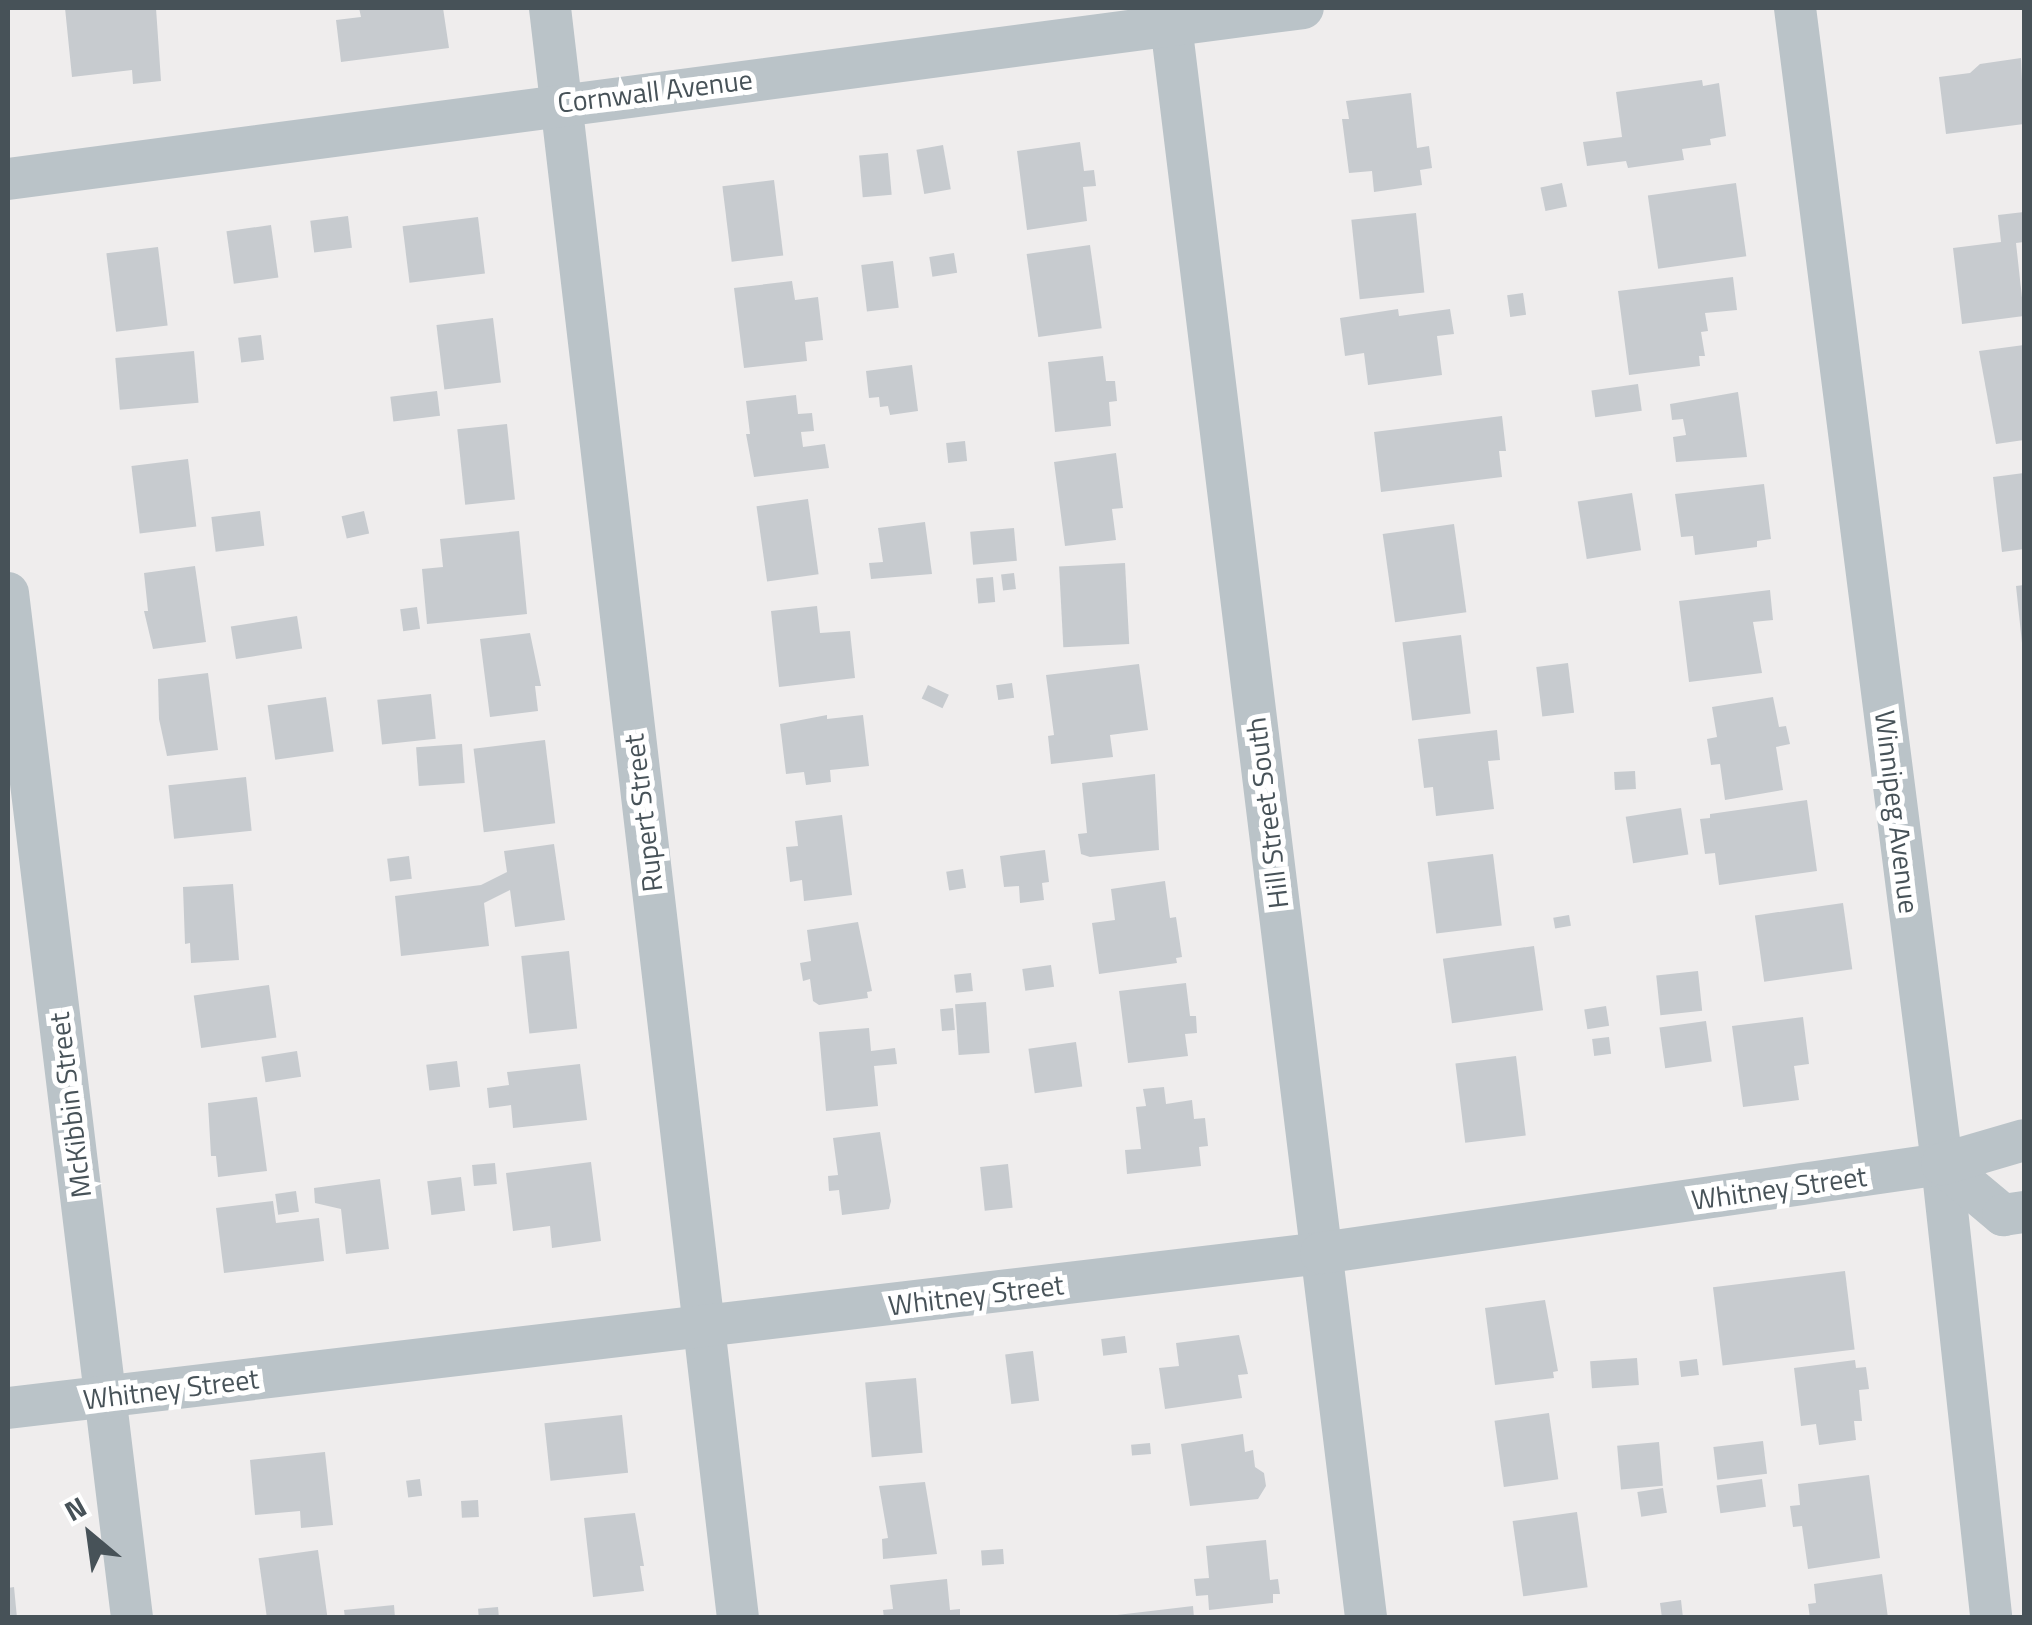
<!DOCTYPE html>
<style>
body{margin:0}
#map{position:relative;width:2032px;height:1625px;overflow:hidden;background:#efeded;font-family:"Titillium Web",sans-serif}
div>[style]{position:absolute}
[style*='--x']{left:calc(var(--x)*1px);top:calc(var(--y)*1px);width:calc(var(--w)*1px);rotate:calc(var(--a)*1deg)}
.building>*{inset:0;background:#c7cbcf;transform-origin:0 0}
.minor>*{height:42px;margin:-21px;padding:0 21px;transform-origin:21px;border-radius:21px;background:#bac3c8}
span{translate:-50% -50%;white-space:nowrap;text-align:center;line-height:1.15;-webkit-text-stroke:10px #fff;paint-order:stroke}
.street-label{font-size:28px;color:#475258}
.frame{position:absolute;inset:0;border:10px solid #475258;pointer-events:none}
.north{position:absolute;left:40px;top:1485px;width:100px;height:100px;-webkit-text-stroke:8px #fff;paint-order:stroke;rotate:331deg;font-size:28px;font-weight:700;line-height:40px;text-align:center;color:#475258}
.north::after{content:'';display:block;margin:auto;width:35px;height:45px;background:#475258;clip-path:polygon(50% 0,100% 100%,50% 72%,0 100%)}
</style>
<div id="map">
<div class="building">
<i style="clip-path:polygon(65px 8px,156px 8px,161px 81px,133px 84px,132px 70px,72px 77px)"></i>
<i style="clip-path:polygon(359px 8px,443px 8px,449px 48px,341px 62px,336px 20px,361px 17px)"></i>
<i style="clip-path:polygon(2021px 58px,2024px 124px,1946px 134px,1939px 77px,1970px 73px,1980px 64px)"></i>
<i style="clip-path:polygon(1702px 80px,1703px 86px,1719px 83px,1726px 136px,1710px 139px,1711px 145px,1682px 149px,1684px 160px,1628px 168px,1626px 161px,1587px 166px,1583px 142px,1622px 137px,1616px 92px)"></i>
<i style="clip-path:polygon(1411px 93px,1417px 148px,1429px 146px,1432px 168px,1420px 170px,1422px 185px,1374px 192px,1372px 171px,1349px 173px,1342px 119px,1349px 119px,1346px 101px)"></i>
<i style="clip-path:polygon(1080px 142px,1084px 171px,1094px 170px,1096px 186px,1083px 187px,1087px 221px,1027px 230px,1017px 151px)"></i>
<i style="left:943px;top:145px;width:45px;height:27px;rotate:80deg"></i>
<i style="left:888px;top:153px;width:42px;height:29px;rotate:85deg"></i>
<i style="left:774px;top:180px;width:76px;height:52px;rotate:83deg"></i>
<i style="left:1562px;top:183px;width:24px;height:22px;rotate:78deg"></i>
<i style="left:1736px;top:183px;width:74px;height:89px;rotate:82deg"></i>
<i style="clip-path:polygon(2024px 212px,2024px 242px,2016px 243px,2024px 316px,1962px 324px,1953px 248px,2001px 242px,1998px 215px)"></i>
<i style="left:1416px;top:213px;width:80px;height:65px;rotate:84deg"></i>
<i style="left:348px;top:216px;width:32px;height:38px;rotate:83deg"></i>
<i style="left:478px;top:217px;width:57px;height:76px;rotate:83deg"></i>
<i style="left:271px;top:225px;width:53px;height:45px;rotate:82deg"></i>
<i style="left:1090px;top:245px;width:84px;height:64px;rotate:82deg"></i>
<i style="left:158px;top:247px;width:79px;height:52px;rotate:83deg"></i>
<i style="left:954px;top:253px;width:20px;height:25px;rotate:81deg"></i>
<i style="left:893px;top:261px;width:47px;height:32px;rotate:83deg"></i>
<i style="clip-path:polygon(1733px 277px,1737px 310px,1705px 313px,1708px 331px,1701px 332px,1705px 356px,1699px 356px,1700px 366px,1629px 375px,1618px 291px)"></i>
<i style="clip-path:polygon(792px 281px,795px 300px,818px 297px,823px 340px,805px 342px,807px 361px,744px 368px,734px 288px)"></i>
<i style="left:1523px;top:293px;width:22px;height:16px;rotate:82deg"></i>
<i style="clip-path:polygon(1398px 309px,1399px 316px,1450px 309px,1454px 334px,1437px 336px,1442px 375px,1368px 385px,1364px 353px,1345px 356px,1340px 318px)"></i>
<i style="left:493px;top:318px;width:65px;height:57px;rotate:83deg"></i>
<i style="left:261px;top:335px;width:25px;height:23px;rotate:83deg"></i>
<i style="clip-path:polygon(2024px 345px,2024px 440px,1996px 444px,1979px 351px)"></i>
<i style="left:194px;top:351px;width:52px;height:79px;rotate:85deg"></i>
<i style="clip-path:polygon(1103px 356px,1106px 381px,1115px 381px,1117px 401px,1109px 402px,1111px 426px,1055px 432px,1048px 362px)"></i>
<i style="clip-path:polygon(912px 365px,918px 411px,890px 415px,888px 406px,880px 407px,879px 397px,869px 398px,866px 371px)"></i>
<i style="left:1638px;top:384px;width:27px;height:47px;rotate:82deg"></i>
<i style="left:437px;top:391px;width:25px;height:47px;rotate:83deg"></i>
<i style="clip-path:polygon(1738px 392px,1747px 457px,1676px 462px,1673px 437px,1686px 435px,1683px 419px,1672px 420px,1670px 404px)"></i>
<i style="clip-path:polygon(796px 395px,798px 414px,812px 413px,814px 431px,801px 432px,803px 447px,825px 444px,829px 468px,754px 477px,746px 434px,750px 434px,746px 401px)"></i>
<i style="clip-path:polygon(1502px 416px,1506px 451px,1499px 451px,1502px 477px,1381px 492px,1374px 432px)"></i>
<i style="left:507px;top:424px;width:76px;height:50px;rotate:84deg"></i>
<i style="left:965px;top:441px;width:20px;height:19px;rotate:84deg"></i>
<i style="clip-path:polygon(1116px 453px,1123px 508px,1112px 509px,1116px 540px,1065px 546px,1054px 462px)"></i>
<i style="left:188px;top:459px;width:68px;height:57px;rotate:83deg"></i>
<i style="clip-path:polygon(2024px 473px,2024px 549px,2002px 552px,1993px 477px)"></i>
<i style="clip-path:polygon(1764px 484px,1771px 539px,1757px 541px,1757px 547px,1695px 555px,1693px 536px,1681px 537px,1675px 494px)"></i>
<i style="left:1632px;top:493px;width:58px;height:55px;rotate:81deg"></i>
<i style="left:808px;top:499px;width:76px;height:52px;rotate:82deg"></i>
<i style="left:260px;top:511px;width:35px;height:49px;rotate:83deg"></i>
<i style="left:364px;top:511px;width:23px;height:23px;rotate:77deg"></i>
<i style="clip-path:polygon(925px 522px,932px 574px,871px 579px,869px 563px,883px 562px,878px 528px)"></i>
<i style="left:1454px;top:524px;width:89px;height:72px;rotate:82deg"></i>
<i style="left:1014px;top:528px;width:33px;height:44px;rotate:85deg"></i>
<i style="clip-path:polygon(519px 531px,527px 614px,427px 624px,422px 569px,443px 567px,440px 539px)"></i>
<i style="left:1125px;top:563px;width:81px;height:66px;rotate:87deg"></i>
<i style="clip-path:polygon(195px 566px,206px 642px,153px 649px,144px 611px,148px 611px,144px 573px)"></i>
<i style="left:1014px;top:573px;width:16px;height:13px;rotate:83deg"></i>
<i style="left:993px;top:577px;width:25px;height:17px;rotate:85deg"></i>
<i style="clip-path:polygon(2024px 585px,2024px 643px,2022px 643px,2016px 586px)"></i>
<i style="clip-path:polygon(1770px 590px,1773px 620px,1753px 622px,1762px 673px,1689px 682px,1679px 601px)"></i>
<i style="clip-path:polygon(817px 606px,820px 633px,850px 631px,855px 678px,779px 687px,771px 611px)"></i>
<i style="left:417px;top:607px;width:22px;height:17px;rotate:82deg"></i>
<i style="left:297px;top:616px;width:33px;height:67px;rotate:81deg"></i>
<i style="clip-path:polygon(530px 633px,541px 686px,535px 686px,538px 711px,490px 717px,480px 639px)"></i>
<i style="left:1461px;top:635px;width:79px;height:59px;rotate:83deg"></i>
<i style="left:1568px;top:663px;width:50px;height:32px;rotate:83deg"></i>
<i style="clip-path:polygon(1139px 664px,1148px 730px,1110px 735px,1113px 757px,1051px 764px,1048px 736px,1054px 735px,1046px 675px)"></i>
<i style="clip-path:polygon(208px 673px,218px 750px,167px 756px,159px 719px,158px 679px)"></i>
<i style="left:1012px;top:683px;width:15px;height:16px;rotate:82deg"></i>
<i style="left:928px;top:685px;width:23px;height:15px;rotate:25deg"></i>
<i style="left:431px;top:694px;width:45px;height:54px;rotate:84deg"></i>
<i style="left:326px;top:697px;width:55px;height:59px;rotate:82deg"></i>
<i style="clip-path:polygon(1773px 697px,1779px 727px,1786px 726px,1790px 744px,1776px 747px,1783px 790px,1725px 800px,1720px 764px,1711px 765px,1707px 739px,1717px 737px,1712px 707px)"></i>
<i style="clip-path:polygon(827px 715px,827px 719px,863px 715px,869px 766px,830px 770px,831px 782px,806px 785px,804px 772px,786px 774px,780px 724px)"></i>
<i style="clip-path:polygon(1497px 730px,1500px 760px,1488px 761px,1494px 809px,1436px 816px,1433px 787px,1424px 788px,1418px 739px)"></i>
<i style="left:545px;top:740px;width:84px;height:72px;rotate:83deg"></i>
<i style="left:462px;top:744px;width:39px;height:46px;rotate:86deg"></i>
<i style="left:1635px;top:771px;width:18px;height:21px;rotate:87deg"></i>
<i style="clip-path:polygon(1155px 774px,1159px 850px,1090px 857px,1081px 854px,1078px 834px,1087px 833px,1082px 783px)"></i>
<i style="left:246px;top:777px;width:54px;height:78px;rotate:84deg"></i>
<i style="clip-path:polygon(1807px 800px,1817px 871px,1719px 885px,1715px 853px,1705px 854px,1700px 819px,1710px 818px,1710px 814px)"></i>
<i style="left:1681px;top:808px;width:47px;height:56px;rotate:81deg"></i>
<i style="clip-path:polygon(842px 815px,852px 895px,804px 901px,802px 880px,790px 882px,786px 847px,798px 846px,795px 821px)"></i>
<i style="clip-path:polygon(554px 844px,565px 920px,515px 927px,510px 890px,484px 903px,489px 946px,401px 956px,395px 896px,481px 885px,507px 872px,504px 851px)"></i>
<i style="clip-path:polygon(1045px 850px,1049px 882px,1042px 883px,1044px 900px,1020px 903px,1019px 886px,1004px 887px,1000px 856px)"></i>
<i style="left:1493px;top:854px;width:72px;height:66px;rotate:83deg"></i>
<i style="left:409px;top:856px;width:23px;height:22px;rotate:83deg"></i>
<i style="left:963px;top:869px;width:19px;height:17px;rotate:81deg"></i>
<i style="clip-path:polygon(1165px 881px,1170px 918px,1176px 917px,1182px 957px,1176px 958px,1177px 963px,1099px 974px,1092px 923px,1115px 920px,1111px 889px)"></i>
<i style="clip-path:polygon(233px 884px,239px 960px,191px 963px,190px 943px,185px 944px,183px 887px)"></i>
<i style="left:1843px;top:903px;width:67px;height:89px;rotate:82deg"></i>
<i style="left:1569px;top:915px;width:11px;height:16px;rotate:80deg"></i>
<i style="clip-path:polygon(858px 922px,872px 991px,867px 992px,868px 998px,819px 1005px,813px 1001px,810px 979px,803px 981px,800px 963px,811px 961px,807px 930px)"></i>
<i style="left:1534px;top:946px;width:65px;height:92px;rotate:82deg"></i>
<i style="left:569px;top:951px;width:78px;height:48px;rotate:84deg"></i>
<i style="left:1051px;top:965px;width:22px;height:29px;rotate:82deg"></i>
<i style="left:1698px;top:971px;width:40px;height:42px;rotate:84deg"></i>
<i style="left:971px;top:973px;width:18px;height:17px;rotate:84deg"></i>
<i style="clip-path:polygon(1186px 983px,1190px 1016px,1196px 1016px,1197px 1033px,1185px 1034px,1188px 1056px,1128px 1063px,1119px 991px)"></i>
<i style="left:269px;top:985px;width:53px;height:76px;rotate:82deg"></i>
<i style="left:986px;top:1002px;width:51px;height:31px;rotate:86deg"></i>
<i style="left:1606px;top:1006px;width:20px;height:22px;rotate:81deg"></i>
<i style="left:953px;top:1008px;width:22px;height:13px;rotate:85deg"></i>
<i style="clip-path:polygon(1803px 1017px,1809px 1064px,1794px 1066px,1799px 1100px,1743px 1107px,1732px 1026px)"></i>
<i style="left:1706px;top:1021px;width:41px;height:47px;rotate:82deg"></i>
<i style="clip-path:polygon(869px 1028px,871px 1051px,895px 1048px,897px 1064px,874px 1066px,878px 1106px,826px 1111px,819px 1032px)"></i>
<i style="left:1609px;top:1037px;width:17px;height:17px;rotate:83deg"></i>
<i style="left:1076px;top:1042px;width:45px;height:48px;rotate:82deg"></i>
<i style="left:297px;top:1051px;width:26px;height:36px;rotate:81deg"></i>
<i style="left:1516px;top:1056px;width:80px;height:61px;rotate:83deg"></i>
<i style="left:457px;top:1061px;width:26px;height:31px;rotate:83deg"></i>
<i style="clip-path:polygon(580px 1064px,587px 1120px,513px 1128px,511px 1105px,489px 1108px,487px 1088px,509px 1085px,507px 1072px)"></i>
<i style="clip-path:polygon(1164px 1087px,1166px 1104px,1192px 1100px,1194px 1119px,1205px 1118px,1208px 1146px,1199px 1147px,1201px 1166px,1127px 1174px,1125px 1150px,1141px 1149px,1136px 1107px,1146px 1106px,1143px 1089px)"></i>
<i style="clip-path:polygon(257px 1097px,267px 1171px,218px 1177px,216px 1156px,211px 1156px,208px 1103px)"></i>
<i style="clip-path:polygon(880px 1132px,891px 1201px,889px 1209px,842px 1215px,839px 1190px,829px 1191px,828px 1176px,838px 1175px,833px 1138px)"></i>
<i style="clip-path:polygon(591px 1162px,601px 1241px,552px 1248px,550px 1226px,513px 1231px,506px 1173px)"></i>
<i style="left:495px;top:1163px;width:21px;height:23px;rotate:85deg"></i>
<i style="left:1008px;top:1164px;width:44px;height:28px;rotate:84deg"></i>
<i style="left:461px;top:1177px;width:34px;height:34px;rotate:83deg"></i>
<i style="clip-path:polygon(380px 1179px,389px 1249px,346px 1254px,341px 1209px,315px 1203px,314px 1188px)"></i>
<i style="left:296px;top:1191px;width:21px;height:21px;rotate:82deg"></i>
<i style="clip-path:polygon(273px 1201px,276px 1223px,319px 1218px,324px 1261px,224px 1273px,216px 1208px)"></i>
<i style="left:1845px;top:1271px;width:79px;height:133px;rotate:83deg"></i>
<i style="clip-path:polygon(1545px 1300px,1558px 1371px,1553px 1372px,1554px 1378px,1495px 1385px,1485px 1308px)"></i>
<i style="clip-path:polygon(1239px 1335px,1248px 1374px,1238px 1375px,1242px 1398px,1165px 1409px,1159px 1368px,1179px 1366px,1176px 1343px)"></i>
<i style="left:1125px;top:1336px;width:17px;height:24px;rotate:83deg"></i>
<i style="left:1033px;top:1351px;width:50px;height:28px;rotate:83deg"></i>
<i style="left:1637px;top:1358px;width:27px;height:47px;rotate:86deg"></i>
<i style="left:1697px;top:1359px;width:16px;height:18px;rotate:83deg"></i>
<i style="clip-path:polygon(1855px 1360px,1856px 1368px,1866px 1367px,1869px 1389px,1859px 1390px,1862px 1421px,1854px 1421px,1856px 1440px,1819px 1445px,1816px 1424px,1801px 1426px,1794px 1368px)"></i>
<i style="left:916px;top:1378px;width:75px;height:51px;rotate:85deg"></i>
<i style="left:1549px;top:1413px;width:67px;height:55px;rotate:82deg"></i>
<i style="left:622px;top:1415px;width:58px;height:78px;rotate:84deg"></i>
<i style="clip-path:polygon(1243px 1434px,1245px 1452px,1253px 1450px,1255px 1467px,1264px 1473px,1266px 1486px,1258px 1499px,1190px 1506px,1181px 1444px)"></i>
<i style="left:1763px;top:1441px;width:33px;height:50px;rotate:83deg"></i>
<i style="left:1659px;top:1442px;width:44px;height:42px;rotate:85deg"></i>
<i style="left:1150px;top:1443px;width:11px;height:19px;rotate:85deg"></i>
<i style="clip-path:polygon(325px 1452px,333px 1525px,301px 1528px,300px 1511px,255px 1515px,250px 1460px)"></i>
<i style="clip-path:polygon(1869px 1475px,1880px 1558px,1808px 1569px,1802px 1526px,1793px 1527px,1790px 1506px,1800px 1505px,1798px 1484px)"></i>
<i style="left:420px;top:1479px;width:17px;height:14px;rotate:83deg"></i>
<i style="left:1762px;top:1479px;width:28px;height:46px;rotate:82deg"></i>
<i style="clip-path:polygon(925px 1482px,937px 1554px,883px 1559px,882px 1539px,888px 1538px,879px 1486px)"></i>
<i style="left:1663px;top:1488px;width:25px;height:26px;rotate:81deg"></i>
<i style="left:478px;top:1500px;width:17px;height:17px;rotate:87deg"></i>
<i style="left:1577px;top:1512px;width:76px;height:65px;rotate:82deg"></i>
<i style="clip-path:polygon(635px 1513px,644px 1566px,640px 1566px,644px 1591px,593px 1597px,584px 1518px)"></i>
<i style="clip-path:polygon(1266px 1540px,1270px 1580px,1278px 1579px,1280px 1594px,1273px 1594px,1273px 1603px,1209px 1610px,1208px 1595px,1196px 1596px,1194px 1579px,1209px 1578px,1206px 1546px)"></i>
<i style="left:1003px;top:1549px;width:15px;height:22px;rotate:86deg"></i>
<i style="left:318px;top:1550px;width:67px;height:60px;rotate:82deg"></i>
<i style="clip-path:polygon(1882px 1574px,1888px 1618px,1810px 1618px,1808px 1604px,1816px 1603px,1814px 1584px)"></i>
<i style="clip-path:polygon(947px 1579px,950px 1610px,960px 1609px,960px 1618px,884px 1618px,883px 1610px,893px 1609px,890px 1585px)"></i>
<i style="clip-path:polygon(14px 1587px,17px 1618px,8px 1618px,8px 1588px)"></i>
<i style="clip-path:polygon(1681px 1600px,1683px 1618px,1662px 1618px,1660px 1603px)"></i>
<i style="clip-path:polygon(394px 1605px,395px 1618px,345px 1618px,344px 1610px)"></i>
<i style="clip-path:polygon(1193px 1606px,1194px 1618px,1117px 1618px,1117px 1615px)"></i>
<i style="left:498px;top:1607px;width:11px;height:20px;rotate:85deg"></i>
</div>
<div class="minor">
<i style="--x:550;--y:8;--w:1621;--a:83.34"></i>
<i style="--x:1169;--y:8;--w:1622;--a:83.02"></i>
<i style="--x:1795;--y:8;--w:1165;--a:82.75"></i>
<i style="--x:1942;--y:1164;--w:457;--a:83.8"></i>
<i style="--x:8;--y:179;--w:1306;--a:-7.52"></i>
<i style="--x:8;--y:593;--w:1032;--a:83.1"></i>
<i style="--x:1942;--y:1164;--w:80;--a:39.9"></i>
<i style="--x:2003;--y:1215;--w:21;--a:-8"></i>
<i style="--x:8;--y:1408;--w:1322;--a:-6.73"></i>
<i style="--x:1321;--y:1253;--w:627;--a:-8.16"></i>
<i style="--x:1942;--y:1164;--w:85;--a:-16.3"></i>
</div>
<div class="street-label">
<span style="left:655px;top:91px;rotate:-7deg">Cornwall Avenue</span>
<span style="left:1897px;top:812px;rotate:83deg">Winnipeg Avenue</span>
<span style="left:643px;top:813px;rotate:-97deg">Rupert Street</span>
<span style="left:1267px;top:813px;rotate:-97deg">Hill Street South</span>
<span style="left:70px;top:1105px;rotate:-97deg">McKibbin Street</span>
<span style="left:1779px;top:1188px;rotate:-8deg">Whitney Street</span>
<span style="left:976px;top:1295px;rotate:-7deg">Whitney Street</span>
<span style="left:171px;top:1389px;rotate:-7deg">Whitney Street</span>
</div>
<div class="frame"></div>
<div class="north">N</div>
</div>
